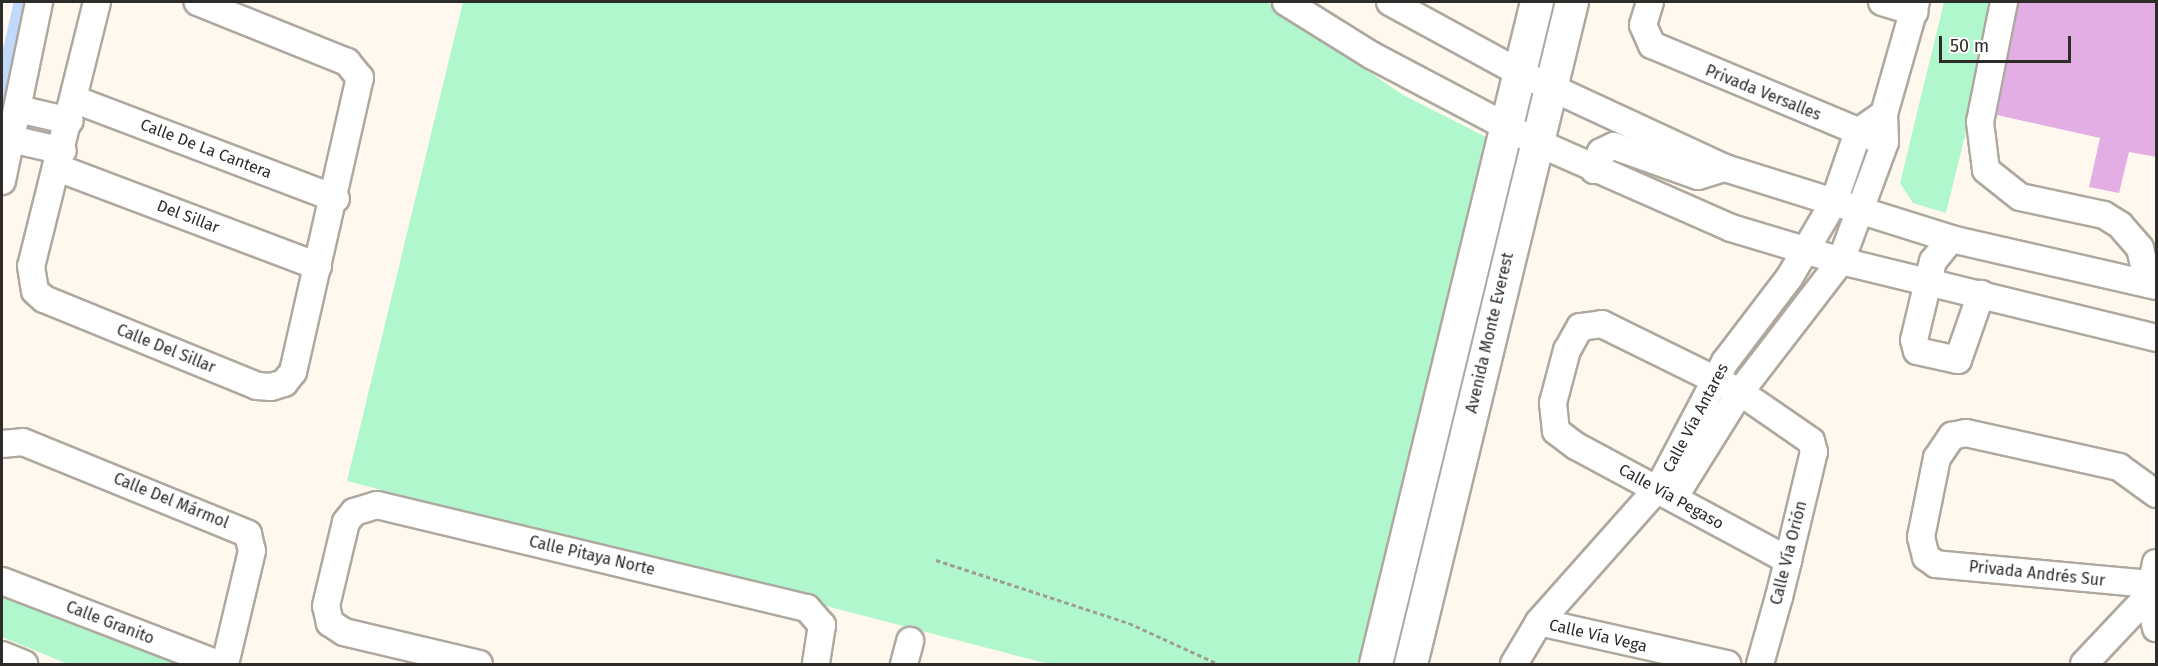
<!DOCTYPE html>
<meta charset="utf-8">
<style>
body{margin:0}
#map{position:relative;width:2158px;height:666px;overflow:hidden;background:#fef8ee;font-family:"Fira Sans",sans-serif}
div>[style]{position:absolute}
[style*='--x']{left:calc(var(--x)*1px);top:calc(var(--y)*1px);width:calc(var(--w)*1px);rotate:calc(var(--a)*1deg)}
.green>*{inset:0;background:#b0f7cd}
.canal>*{height:18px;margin:-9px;padding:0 9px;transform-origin:9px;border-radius:9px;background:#c0d9fd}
.building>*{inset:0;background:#e3aee4}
.path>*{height:3px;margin-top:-1.5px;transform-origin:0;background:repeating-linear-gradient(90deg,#a19c95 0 4.5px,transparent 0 7.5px)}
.roads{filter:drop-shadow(2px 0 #aea89f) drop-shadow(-2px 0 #aea89f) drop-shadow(0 2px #aea89f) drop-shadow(0 -2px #aea89f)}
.minor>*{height:26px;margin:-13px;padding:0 13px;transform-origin:13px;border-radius:13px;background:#fff}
.major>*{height:32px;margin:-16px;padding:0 16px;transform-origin:16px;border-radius:16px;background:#fff}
span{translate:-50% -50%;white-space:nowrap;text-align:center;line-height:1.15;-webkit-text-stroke:4.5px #fff;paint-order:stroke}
.street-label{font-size:16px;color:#2e2c28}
.frame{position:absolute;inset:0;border:3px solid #2e2c28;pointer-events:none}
.scale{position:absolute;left:1939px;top:36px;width:132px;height:27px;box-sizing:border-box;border:3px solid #2e2c28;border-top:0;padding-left:8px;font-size:18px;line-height:21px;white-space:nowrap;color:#2e2c28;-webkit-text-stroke:4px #fff;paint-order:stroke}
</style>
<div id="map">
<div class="green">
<i style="clip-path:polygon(463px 2px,1267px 2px,1403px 95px,1496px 142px,1371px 664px,1049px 664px,347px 481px)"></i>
<i style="clip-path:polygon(1944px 2px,1998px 2px,1946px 213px,1913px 203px,1900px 183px)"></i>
<i style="clip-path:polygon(2px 589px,193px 664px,68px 664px,2px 637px)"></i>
</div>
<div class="canal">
<i style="--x:2;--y:95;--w:95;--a:-77.3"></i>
</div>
<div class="building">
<i style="clip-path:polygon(2019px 2px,2157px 2px,2157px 157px,2129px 152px,2119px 193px,2089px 187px,2100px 138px,1997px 115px)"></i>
</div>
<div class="path">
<i style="--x:936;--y:560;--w:203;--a:18.1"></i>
<i style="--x:1129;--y:623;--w:98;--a:24.7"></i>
</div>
<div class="roads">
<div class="minor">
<i style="--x:97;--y:2;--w:272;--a:104"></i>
<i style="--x:31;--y:266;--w:25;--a:81"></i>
<i style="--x:35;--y:291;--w:12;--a:42"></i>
<i style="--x:44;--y:299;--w:230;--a:22.2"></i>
<i style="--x:257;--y:386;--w:14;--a:4"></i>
<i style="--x:271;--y:387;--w:14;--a:-17"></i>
<i style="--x:284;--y:383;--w:14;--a:-51"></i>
<i style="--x:293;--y:372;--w:302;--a:-77.2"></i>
<i style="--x:360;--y:78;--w:21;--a:-129"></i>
<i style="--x:347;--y:62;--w:161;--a:-158.1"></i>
<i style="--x:1286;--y:2;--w:100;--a:31.9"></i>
<i style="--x:1371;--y:55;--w:187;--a:27.8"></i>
<i style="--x:1536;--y:142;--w:213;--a:23.8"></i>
<i style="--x:1731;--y:228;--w:115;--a:16.7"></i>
<i style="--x:1841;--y:261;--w:324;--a:13.7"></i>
<i style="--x:1390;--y:2;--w:148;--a:28.6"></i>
<i style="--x:1520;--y:73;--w:226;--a:24.9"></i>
<i style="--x:1725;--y:168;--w:237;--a:17.4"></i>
<i style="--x:1951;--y:239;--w:210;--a:12.9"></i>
<i style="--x:1650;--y:2;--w:24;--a:107"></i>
<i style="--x:1643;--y:25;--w:22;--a:66"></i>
<i style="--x:1652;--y:45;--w:241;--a:22.7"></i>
<i style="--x:1882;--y:2;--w:34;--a:17"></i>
<i style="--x:2004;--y:2;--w:122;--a:101.3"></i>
<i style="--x:1980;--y:122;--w:48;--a:82.9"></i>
<i style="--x:1986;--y:170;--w:43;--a:38.5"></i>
<i style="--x:2020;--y:197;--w:86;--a:12.1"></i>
<i style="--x:2104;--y:215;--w:19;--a:32"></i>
<i style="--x:2120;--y:225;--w:30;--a:49"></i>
<i style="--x:2140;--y:248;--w:37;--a:77"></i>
<i style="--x:76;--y:100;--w:278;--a:20.8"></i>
<i style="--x:18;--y:109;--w:53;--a:13"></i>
<i style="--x:11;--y:139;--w:53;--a:13"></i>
<i style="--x:58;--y:168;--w:278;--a:20.7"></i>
<i style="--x:1594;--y:170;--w:19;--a:-69"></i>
<i style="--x:1601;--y:152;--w:14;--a:-25"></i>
<i style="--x:1614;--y:146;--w:89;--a:19.7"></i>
<i style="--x:1698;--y:176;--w:28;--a:-17"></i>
<i style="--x:2;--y:181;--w:183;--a:-78.3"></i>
<i style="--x:1951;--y:239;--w:28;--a:129"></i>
<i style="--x:1933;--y:261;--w:81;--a:103.5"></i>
<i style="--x:1914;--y:340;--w:11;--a:75"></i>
<i style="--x:1917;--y:351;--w:42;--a:12.4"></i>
<i style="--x:1958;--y:360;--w:70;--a:-70.8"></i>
<i style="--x:2;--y:444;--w:21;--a:-5"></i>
<i style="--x:23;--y:442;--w:243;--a:22.2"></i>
<i style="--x:248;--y:534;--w:17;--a:77"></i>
<i style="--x:252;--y:551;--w:116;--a:103.4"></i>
<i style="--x:1675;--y:496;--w:123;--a:-58"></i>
<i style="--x:1740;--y:392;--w:165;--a:-52.4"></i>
<i style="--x:1841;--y:261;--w:127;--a:-69.7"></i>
<i style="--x:1885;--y:142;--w:28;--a:-92"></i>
<i style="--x:1884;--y:114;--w:116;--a:-74.1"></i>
<i style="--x:2156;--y:563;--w:33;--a:102"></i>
<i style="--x:2149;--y:595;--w:34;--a:78"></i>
<i style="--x:2;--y:581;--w:231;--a:21"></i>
<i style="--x:2150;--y:584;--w:215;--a:-174.7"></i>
<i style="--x:1936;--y:564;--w:12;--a:-145"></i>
<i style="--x:1926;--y:557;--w:21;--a:-104"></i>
<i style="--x:1921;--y:537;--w:81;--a:-78.6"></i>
<i style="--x:1937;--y:458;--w:27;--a:-56"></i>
<i style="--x:1952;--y:436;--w:14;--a:-12"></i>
<i style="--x:1966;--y:433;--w:157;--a:12.5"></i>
<i style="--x:2119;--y:467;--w:46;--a:36.1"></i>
<i style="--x:1539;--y:622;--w:193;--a:12.6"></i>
<i style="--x:2;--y:655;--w:24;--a:22"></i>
<i style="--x:479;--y:664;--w:139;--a:-166.7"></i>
<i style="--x:344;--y:632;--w:17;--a:-147"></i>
<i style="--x:330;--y:623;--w:17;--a:-103"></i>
<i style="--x:326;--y:606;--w:86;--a:-76.6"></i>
<i style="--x:346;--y:522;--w:13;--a:-51"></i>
<i style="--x:354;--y:512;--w:24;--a:-17"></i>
<i style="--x:377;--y:505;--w:442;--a:13.5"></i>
<i style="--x:807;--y:608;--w:23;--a:49"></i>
<i style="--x:822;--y:625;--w:39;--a:99"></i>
<i style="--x:904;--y:664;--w:24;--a:-75"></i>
<i style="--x:1514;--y:664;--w:49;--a:-59.2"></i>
<i style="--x:1539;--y:622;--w:181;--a:-48.4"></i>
<i style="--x:1659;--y:487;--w:141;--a:-62.2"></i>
<i style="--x:1725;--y:362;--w:106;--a:-52.7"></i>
<i style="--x:1789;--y:278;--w:88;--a:-59.4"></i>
<i style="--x:1834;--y:202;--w:74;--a:-71.1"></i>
<i style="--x:1858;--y:132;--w:32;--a:-35"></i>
<i style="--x:1760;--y:664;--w:70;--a:-74.2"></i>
<i style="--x:1779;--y:597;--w:38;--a:-76"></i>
<i style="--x:1788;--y:560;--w:111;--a:-76.5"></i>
<i style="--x:1814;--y:452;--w:11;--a:-105"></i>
<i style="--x:1811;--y:441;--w:86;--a:-145.4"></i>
<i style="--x:1740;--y:392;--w:154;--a:-153.8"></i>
<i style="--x:1602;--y:324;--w:22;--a:172"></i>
<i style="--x:1580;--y:327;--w:26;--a:119"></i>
<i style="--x:1567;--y:350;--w:55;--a:104.8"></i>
<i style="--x:1553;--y:403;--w:28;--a:84"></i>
<i style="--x:1556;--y:431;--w:25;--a:37"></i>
<i style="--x:1576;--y:446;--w:241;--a:28.3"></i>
<i style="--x:2084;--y:664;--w:95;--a:-46.7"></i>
</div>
<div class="major">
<i style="--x:1376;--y:664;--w:681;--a:-76.33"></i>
<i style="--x:1411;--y:664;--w:681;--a:-76.33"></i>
</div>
</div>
<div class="street-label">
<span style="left:1763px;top:93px;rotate:22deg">Privada Versalles</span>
<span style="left:206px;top:149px;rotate:21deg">Calle De La Cantera</span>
<span style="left:188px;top:217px;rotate:21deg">Del Sillar</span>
<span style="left:1490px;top:333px;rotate:-77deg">Avenida Monte Everest</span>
<span style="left:166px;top:349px;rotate:22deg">Calle Del Sillar</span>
<span style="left:1696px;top:418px;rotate:-62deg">Calle Vía Antares</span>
<span style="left:1671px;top:497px;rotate:29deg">Calle Vía Pegaso</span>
<span style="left:171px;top:501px;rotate:22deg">Calle Del Mármol</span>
<span style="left:1789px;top:553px;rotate:-76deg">Calle Vía Orión</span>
<span style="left:592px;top:556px;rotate:13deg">Calle Pitaya Norte</span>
<span style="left:2037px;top:574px;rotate:6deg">Privada Andrés Sur</span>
<span style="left:110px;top:623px;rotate:21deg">Calle Granito</span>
<span style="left:1598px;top:636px;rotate:13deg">Calle Vía Vega</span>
</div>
<div class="frame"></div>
<div class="scale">50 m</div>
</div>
